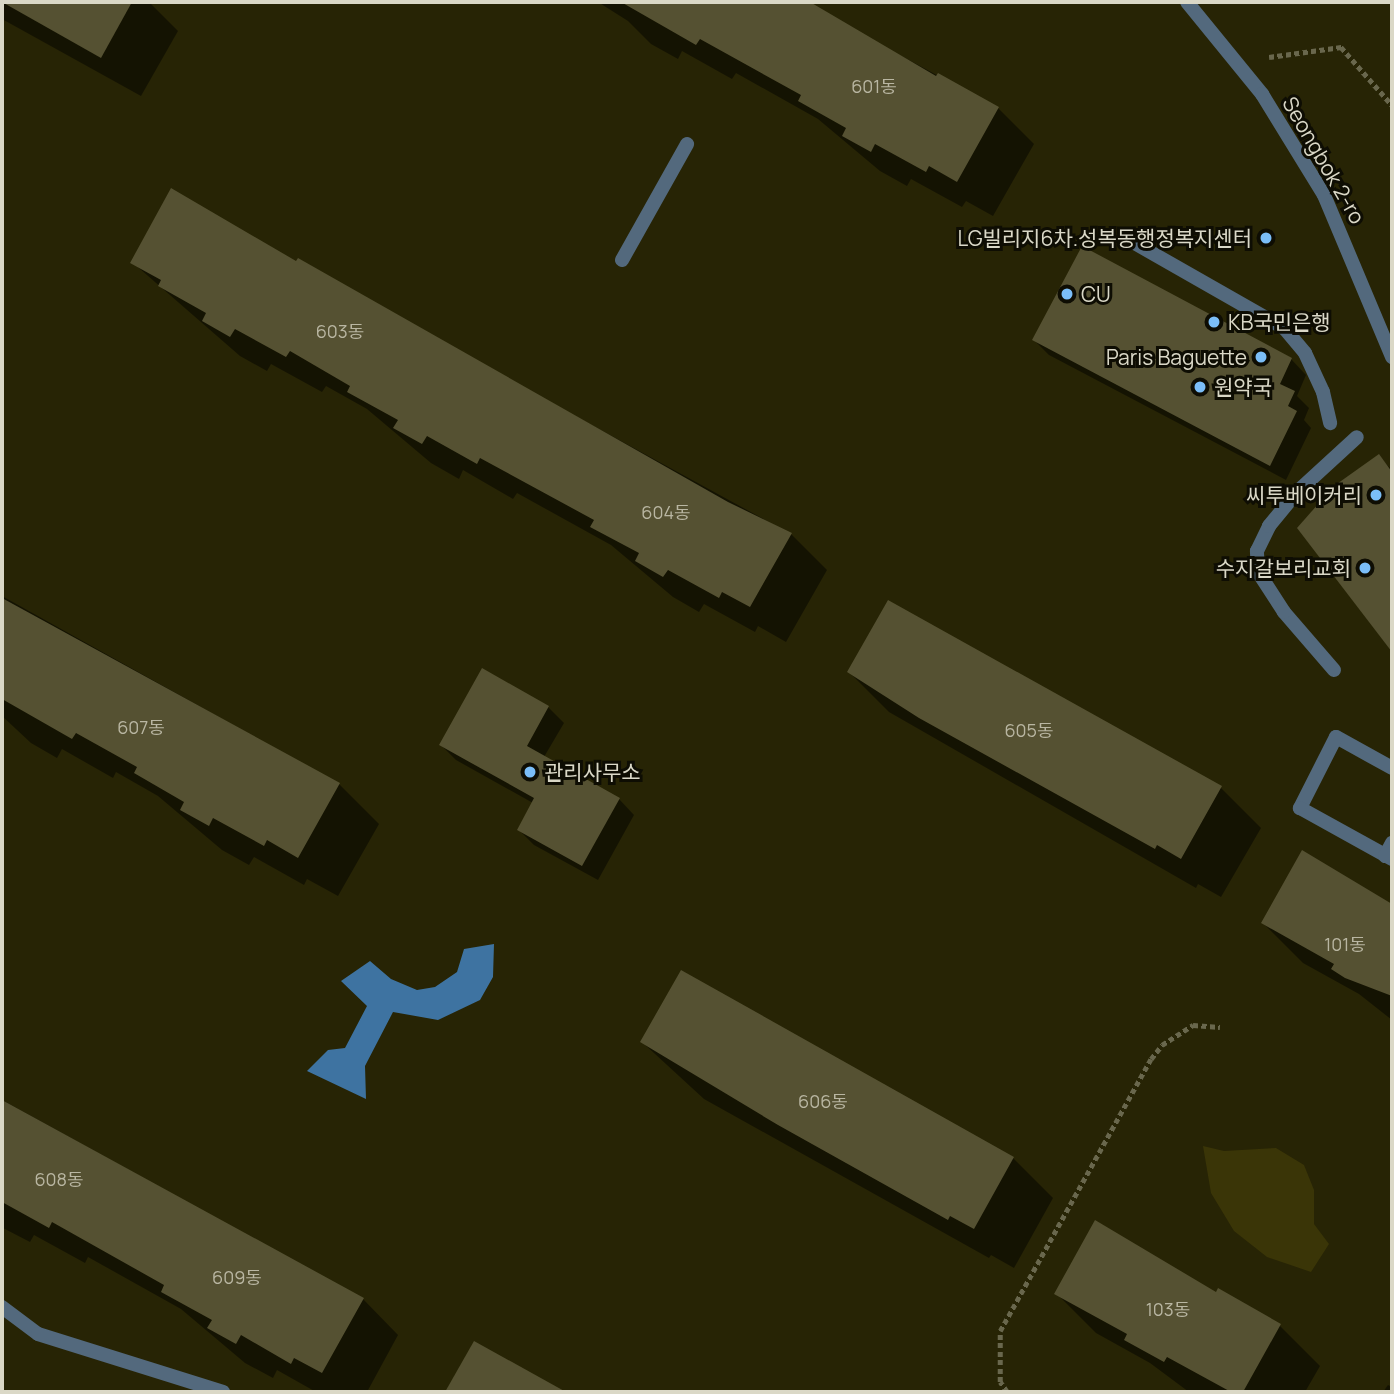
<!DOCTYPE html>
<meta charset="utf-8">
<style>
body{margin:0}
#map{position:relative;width:1394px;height:1394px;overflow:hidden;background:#272405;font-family:Manrope,"Noto Sans KR",sans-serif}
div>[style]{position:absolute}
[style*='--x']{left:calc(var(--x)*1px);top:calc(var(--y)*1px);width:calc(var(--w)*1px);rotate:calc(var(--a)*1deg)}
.green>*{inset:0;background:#3a3507}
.water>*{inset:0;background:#3e73a1}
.shadow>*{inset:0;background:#0007}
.building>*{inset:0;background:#555132}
.path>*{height:4.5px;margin-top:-2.25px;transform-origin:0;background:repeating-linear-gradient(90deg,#69674d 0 5px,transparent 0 8.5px)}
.service>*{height:14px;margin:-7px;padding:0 7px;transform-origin:7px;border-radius:7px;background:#53697d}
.tertiary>*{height:14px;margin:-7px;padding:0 7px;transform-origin:7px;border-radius:7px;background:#53697d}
.dots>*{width:19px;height:19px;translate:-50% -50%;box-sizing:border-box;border:4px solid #0e0d03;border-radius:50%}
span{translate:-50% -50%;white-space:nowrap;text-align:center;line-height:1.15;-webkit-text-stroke:6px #0e0d03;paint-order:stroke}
.number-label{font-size:18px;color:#b9b6a2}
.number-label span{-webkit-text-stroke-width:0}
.street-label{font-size:21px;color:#dad8c7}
.poi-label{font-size:21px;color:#dad8c7}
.right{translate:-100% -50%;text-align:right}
.left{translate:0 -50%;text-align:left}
.frame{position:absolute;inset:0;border:4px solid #dad8c7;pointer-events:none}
</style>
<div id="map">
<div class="green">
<i style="clip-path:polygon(1203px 1146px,1224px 1151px,1276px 1148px,1304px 1165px,1314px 1190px,1314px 1224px,1329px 1244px,1311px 1272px,1267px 1257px,1234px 1231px,1211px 1193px)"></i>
</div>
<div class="water">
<i style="clip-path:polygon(494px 944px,493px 977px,480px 1000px,438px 1020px,393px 1012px,365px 1066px,366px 1099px,307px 1071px,328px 1050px,345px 1048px,367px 1006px,341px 981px,370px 961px,391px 979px,417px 990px,435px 987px,457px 972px,464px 949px)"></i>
</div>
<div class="shadow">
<i style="clip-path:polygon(2px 2px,149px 2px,178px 31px,141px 96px,2px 19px)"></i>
<i style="clip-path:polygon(598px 2px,801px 2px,998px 108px,1034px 144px,993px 216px,966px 201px,962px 207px,911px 179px,907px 186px,880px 171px,818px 119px,736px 73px,732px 79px,682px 51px,678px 59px,651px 44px,628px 21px)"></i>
<i style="clip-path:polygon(132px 262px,297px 264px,791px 534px,827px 570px,786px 642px,758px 626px,755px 632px,704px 604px,699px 612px,673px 597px,611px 545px,517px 493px,513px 499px,463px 470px,459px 479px,431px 463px,367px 409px,326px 386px,322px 392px,271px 364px,267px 371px,240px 356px)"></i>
<i style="clip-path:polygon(1034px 340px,1291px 359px,1306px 375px,1297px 396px,1309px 408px,1304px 420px,1311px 428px,1286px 480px,1049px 355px)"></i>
<i style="clip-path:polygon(1379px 457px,1392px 470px,1392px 650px,1299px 528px)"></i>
<i style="clip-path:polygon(2px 596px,339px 784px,379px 824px,338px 896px,307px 879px,304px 885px,254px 857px,249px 865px,222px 850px,158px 796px,116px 772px,113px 778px,62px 749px,57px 758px,31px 743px,2px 716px)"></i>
<i style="clip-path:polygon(483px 670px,548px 707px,564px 723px,544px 757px,619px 799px,634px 815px,598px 880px,534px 845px,519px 830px,533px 803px,456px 760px,441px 745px)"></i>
<i style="clip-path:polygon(849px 672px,1221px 788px,1261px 828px,1221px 897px,1198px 884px,1196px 888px,889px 712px)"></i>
<i style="clip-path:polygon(1303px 852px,1392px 905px,1392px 1020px,1359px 994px,1303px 963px,1263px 923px)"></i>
<i style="clip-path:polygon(642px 1042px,1013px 1158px,1053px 1198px,1014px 1268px,991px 1255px,989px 1258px,704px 1099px)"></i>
<i style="clip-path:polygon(2px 1100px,363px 1299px,398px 1335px,367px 1392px,316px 1392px,277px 1370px,273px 1378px,245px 1363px,181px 1309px,88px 1257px,85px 1263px,34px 1235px,30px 1242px,3px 1228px)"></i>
<i style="clip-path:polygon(1218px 1291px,1280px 1326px,1320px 1366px,1305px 1392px,1189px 1392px,1150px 1363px,1096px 1333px,1056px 1293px,1216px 1294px)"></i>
<i style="clip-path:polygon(474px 1343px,563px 1392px,447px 1392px)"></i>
<i style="clip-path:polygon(1388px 1385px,1392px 1387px,1392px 1392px,1383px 1392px)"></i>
</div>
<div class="building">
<i style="clip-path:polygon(2px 2px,132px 2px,101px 58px)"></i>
<i style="clip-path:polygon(621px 2px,810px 2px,936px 76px,938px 73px,999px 107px,957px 182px,929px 166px,926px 172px,875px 144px,871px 152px,842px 136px,846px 128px,798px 101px,801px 95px,700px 39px,696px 45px)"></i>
<i style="clip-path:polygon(171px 188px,296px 261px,298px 258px,728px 502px,792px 533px,750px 607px,722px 592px,719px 598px,668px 570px,663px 577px,635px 561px,639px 553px,590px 527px,594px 520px,480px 458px,477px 464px,427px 436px,422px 444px,393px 428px,398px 420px,347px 392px,350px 386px,290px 351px,286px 357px,235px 329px,230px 337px,202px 321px,206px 313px,158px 286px,161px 280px,130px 263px)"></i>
<i style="clip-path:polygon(1082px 246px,1292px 358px,1280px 384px,1295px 391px,1288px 406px,1297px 411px,1270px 466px,1032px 340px)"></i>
<i style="clip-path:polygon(1379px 454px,1392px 472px,1392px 652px,1297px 528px,1334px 486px)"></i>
<i style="clip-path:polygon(2px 598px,340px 783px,298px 858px,267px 840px,264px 846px,213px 818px,209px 826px,180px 810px,184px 802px,134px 773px,137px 767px,76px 733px,72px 739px,2px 699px)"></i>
<i style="clip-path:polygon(888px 600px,1222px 786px,1181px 859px,1157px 845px,1155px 849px,919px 718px,847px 672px)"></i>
<i style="clip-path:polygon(482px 668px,549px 706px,527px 746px,620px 798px,582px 866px,517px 830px,534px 798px,439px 745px)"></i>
<i style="clip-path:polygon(1302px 850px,1392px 904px,1392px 996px,1345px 978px,1331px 969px,1334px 964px,1261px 923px)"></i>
<i style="clip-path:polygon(681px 970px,1014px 1157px,974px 1229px,950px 1216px,948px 1220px,778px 1125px,640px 1042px)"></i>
<i style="clip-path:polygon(2px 1100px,364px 1298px,322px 1373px,294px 1358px,291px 1364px,241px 1335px,236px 1344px,207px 1328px,212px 1320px,161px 1292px,164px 1285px,52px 1222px,49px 1228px,2px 1202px)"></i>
<i style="clip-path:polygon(1095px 1220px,1216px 1292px,1218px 1288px,1281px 1324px,1243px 1392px,1231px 1392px,1167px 1357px,1164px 1362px,1124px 1340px,1127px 1334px,1054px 1294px)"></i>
<i style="clip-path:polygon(474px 1341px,566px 1392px,445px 1392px)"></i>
</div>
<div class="path">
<i style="--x:1269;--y:57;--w:73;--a:-7.9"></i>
<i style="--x:1341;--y:47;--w:77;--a:48.7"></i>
<i style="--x:1007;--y:1392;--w:12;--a:-125"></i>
<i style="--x:1000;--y:1382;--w:51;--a:-90"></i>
<i style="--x:1000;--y:1331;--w:311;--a:-61"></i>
<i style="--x:1151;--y:1059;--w:18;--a:-52"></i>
<i style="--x:1162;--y:1045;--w:37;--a:-33"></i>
<i style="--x:1193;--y:1025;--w:27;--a:4"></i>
</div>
<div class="service">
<i style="--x:1131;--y:241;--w:177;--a:29.7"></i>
<i style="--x:1285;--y:329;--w:31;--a:50"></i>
<i style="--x:1305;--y:353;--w:43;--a:65.2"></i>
<i style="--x:1323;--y:392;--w:32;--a:77"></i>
<i style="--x:622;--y:260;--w:133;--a:-60.7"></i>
<i style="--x:1334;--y:670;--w:77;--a:-130.8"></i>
<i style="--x:1284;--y:612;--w:48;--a:-123"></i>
<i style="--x:1258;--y:572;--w:21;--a:-93"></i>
<i style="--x:1257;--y:551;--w:28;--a:-64"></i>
<i style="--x:1269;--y:526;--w:44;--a:-50.5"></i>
<i style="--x:1297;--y:492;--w:81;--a:-42.5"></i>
<i style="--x:1392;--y:768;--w:64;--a:-151"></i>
<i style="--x:1336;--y:737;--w:80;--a:116.9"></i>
<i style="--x:1300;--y:808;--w:105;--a:29"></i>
<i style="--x:1385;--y:856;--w:15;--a:-62"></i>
<i style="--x:2;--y:1307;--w:45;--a:36.9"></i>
<i style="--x:38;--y:1334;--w:194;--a:17.4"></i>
</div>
<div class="tertiary">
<i style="--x:1187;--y:2;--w:119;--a:50.8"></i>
<i style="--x:1262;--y:94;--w:119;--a:58.5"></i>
<i style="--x:1324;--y:195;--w:176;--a:67.2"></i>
</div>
<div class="dots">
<i style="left:1266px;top:238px;background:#7bbef8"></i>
<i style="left:1067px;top:294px;background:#7bbef8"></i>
<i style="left:1214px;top:322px;background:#7bbef8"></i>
<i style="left:1261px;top:357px;background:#7bbef8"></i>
<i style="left:1200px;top:387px;background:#7bbef8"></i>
<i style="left:1376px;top:495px;background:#7bbef8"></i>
<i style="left:1365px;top:568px;background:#7bbef8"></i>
<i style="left:530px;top:772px;background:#7bbef8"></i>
</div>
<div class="number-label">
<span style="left:874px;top:86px">601동</span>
<span style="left:340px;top:331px">603동</span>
<span style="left:666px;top:512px">604동</span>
<span style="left:141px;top:727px">607동</span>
<span style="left:1029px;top:730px">605동</span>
<span style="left:1345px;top:944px">101동</span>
<span style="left:823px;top:1101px">606동</span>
<span style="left:59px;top:1179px">608동</span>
<span style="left:237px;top:1277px">609동</span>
<span style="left:1168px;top:1309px">103동</span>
</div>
<div class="street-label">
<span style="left:1324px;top:160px;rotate:60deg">Seongbok 2-ro</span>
</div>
<div class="poi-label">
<span class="right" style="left:1252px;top:238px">LG빌리지6차.성복동행정복지센터</span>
<span class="left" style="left:1081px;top:294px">CU</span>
<span class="left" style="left:1228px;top:322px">KB국민은행</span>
<span class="right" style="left:1247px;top:357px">Paris Baguette</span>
<span class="left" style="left:1214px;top:387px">원약국</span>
<span class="right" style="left:1362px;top:495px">씨투베이커리</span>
<span class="right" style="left:1351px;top:568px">수지갈보리교회</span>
<span class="left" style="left:544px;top:772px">관리사무소</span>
</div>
<div class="frame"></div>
</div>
